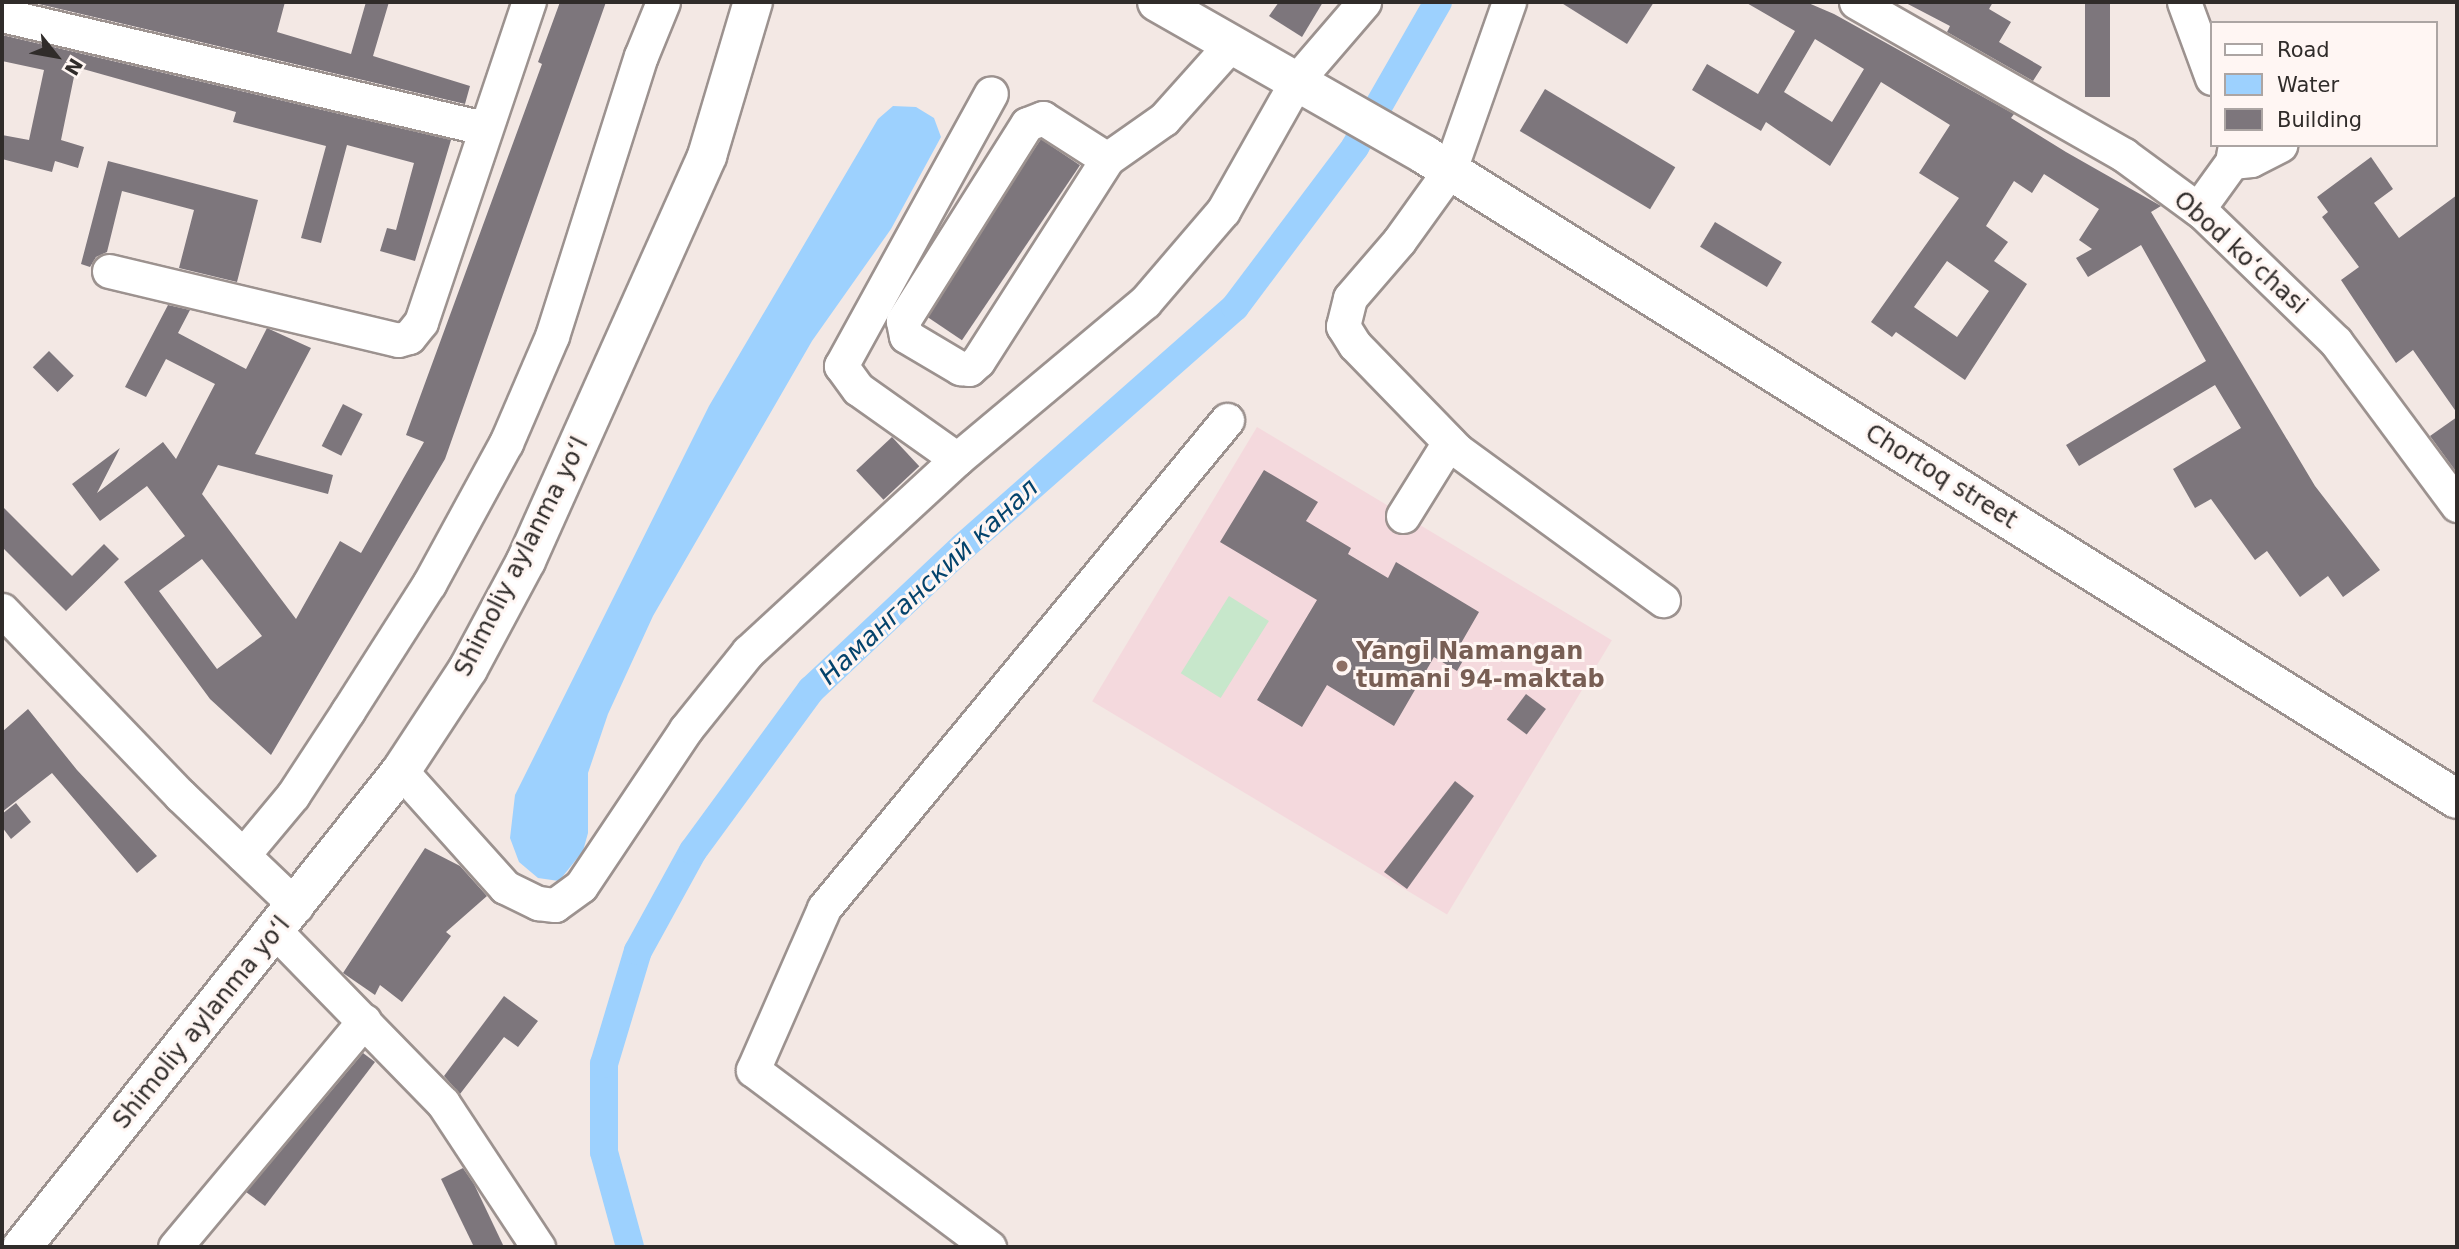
<!DOCTYPE html>
<meta charset="utf-8">
<style>
body{margin:0}
#map{position:relative;width:2459px;height:1249px;overflow:hidden;background:#f3e8e4;font-family:"DejaVu Sans",sans-serif}
div>[style]{position:absolute}
[style*='--x']{left:calc(var(--x)*1px);top:calc(var(--y)*1px);width:calc(var(--w)*1px);rotate:calc(var(--a)*1deg)}
.education>*{inset:0;background:#f4d9dd;transform-origin:0 0}
.green>*{inset:0;background:#c7e7cb;transform-origin:0 0}
.water>*{inset:0;background:#9dd1fe}
.canal>*{height:28px;margin:-14px;padding:0 14px;transform-origin:14px;border-radius:14px;background:#9dd1fe}
.building>*{inset:0;background:#7d767c;transform-origin:0 0}
.roads{filter:drop-shadow(2px 0 #9c928f) drop-shadow(-2px 0 #9c928f) drop-shadow(0 2px #9c928f) drop-shadow(0 -2px #9c928f)}
.minor>*{height:33px;margin:-16.5px;padding:0 16.5px;transform-origin:16.5px;border-radius:16.5px;background:#fff}
.major>*{height:38px;margin:-19px;padding:0 19px;transform-origin:19px;border-radius:19px;background:#fff}
.dots>*{width:19px;height:19px;translate:-50% -50%;box-sizing:border-box;border:4px solid #fff6f3;border-radius:50%}
span{translate:-50% -50%;white-space:nowrap;text-align:center;line-height:1.15;-webkit-text-stroke:6px #fff6f3;paint-order:stroke}
.street-label{font-size:24px;color:#302c2a}
.education-label{font-size:24px;color:#785e54;font-weight:700}
.left{translate:0 -50%;text-align:left}
.water-label{font-size:26px;color:#04436c;font-style:italic}
.frame{position:absolute;inset:0;border:4px solid #302c2a;pointer-events:none}
.legend{position:absolute;left:2210px;top:21px;width:228px;height:126px;box-sizing:border-box;background:#fff6f3;border:2px solid #aca5a3;margin:0;padding:9px 12px;list-style:none;font-size:21px;color:#302c2a}
.legend li{display:flex;align-items:center;gap:14px;height:35px}
.legend b{width:35px;border:2px solid #aca5a3}
.north{position:absolute;left:21px;top:21px;width:70px;height:70px;-webkit-text-stroke:5px #fff6f3;paint-order:stroke;rotate:121deg;font-size:19px;font-weight:700;line-height:28px;text-align:center;color:#302c2a}
.north::after{content:'';display:block;margin:auto;width:24px;height:32px;background:#302c2a;clip-path:polygon(50% 0,100% 100%,50% 72%,0 100%)}
</style>
<div id="map">
<div class="education">
<i style="left:1257px;top:427px;width:414px;height:320px;rotate:31deg"></i>
</div>
<div class="green">
<i style="left:1229px;top:596px;width:47px;height:91px;rotate:32deg"></i>
</div>
<div class="water">
<i style="clip-path:polygon(893px 106px,916px 107px,934px 118px,941px 137px,891px 229px,812px 341px,653px 616px,608px 714px,588px 773px,588px 833px,583px 851px,559px 881px,538px 878px,519px 862px,510px 838px,515px 795px,709px 406px,878px 119px)"></i>
</div>
<div class="canal">
<i style="--x:630;--y:1247;--w:98;--a:-105.3"></i>
<i style="--x:604;--y:1152;--w:88;--a:-90"></i>
<i style="--x:604;--y:1064;--w:118;--a:-73.3"></i>
<i style="--x:638;--y:951;--w:114;--a:-61.2"></i>
<i style="--x:693;--y:851;--w:200;--a:-53.8"></i>
<i style="--x:811;--y:690;--w:210;--a:-43.3"></i>
<i style="--x:964;--y:546;--w:361;--a:-41.4"></i>
<i style="--x:1235;--y:307;--w:200;--a:-53.1"></i>
<i style="--x:1355;--y:147;--w:167;--a:-60.2"></i>
</div>
<div class="building">
<i style="clip-path:polygon(30px 2px,285px 2px,277px 32px,351px 54px,366px 2px,389px 2px,373px 56px,470px 86px,465px 104px)"></i>
<i style="clip-path:polygon(evenodd,560px 2px,606px 2px,445px 459px,271px 755px,210px 699px,124px 582px,185px 536px,147px 486px,100px 521px,72px 484px,120px 448px,97px 493px,163px 442px,176px 459px,215px 384px,166px 359px,146px 397px,125px 387px,168px 305px,190px 310px,178px 333px,246px 369px,267px 328px,311px 348px,255px 454px,333px 475px,328px 494px,218px 465px,202px 494px,296px 619px,340px 541px,361px 553px,424px 442px,406px 435px,542px 64px,538px 62px,560px 2px,202px 559px,262px 636px,217px 669px,159px 591px,202px 559px)"></i>
<i style="clip-path:polygon(1279px 2px,1323px 2px,1302px 37px,1269px 16px)"></i>
<i style="clip-path:polygon(1560px 2px,1654px 2px,1627px 44px)"></i>
<i style="clip-path:polygon(evenodd,1745px 2px,1806px 2px,1834px 14px,2014px 114px,2011px 118px,2066px 152px,2161px 206px,2151px 212px,2315px 486px,2380px 570px,2343px 597px,2328px 576px,2300px 597px,2267px 551px,2255px 560px,2211px 499px,2195px 508px,2173px 469px,2241px 428px,2215px 385px,2079px 466px,2066px 445px,2206px 361px,2141px 245px,2088px 277px,2076px 258px,2092px 249px,2079px 240px,2099px 209px,2044px 174px,2032px 193px,2014px 181px,1986px 226px,2008px 242px,1994px 261px,2027px 284px,1965px 380px,1896px 332px,1892px 337px,1871px 322px,1959px 198px,1919px 173px,1950px 125px,1881px 82px,1830px 166px,1766px 122px,1761px 131px,1692px 90px,1707px 64px,1758px 94px,1795px 31px,1745px 2px,1815px 39px,1864px 69px,1832px 122px,1784px 92px,1815px 39px,1745px 2px,1947px 261px,1989px 291px,1957px 337px,1914px 307px,1947px 261px)"></i>
<i style="clip-path:polygon(1904px 2px,1993px 2px,1989px 9px,2011px 22px,1999px 42px,2042px 67px,2033px 81px,1947px 32px,1950px 26px)"></i>
<i style="left:2085px;top:2px;width:25px;height:95px"></i>
<i style="clip-path:polygon(2px 35px,451px 140px,415px 261px,380px 251px,387px 228px,396px 230px,414px 163px,347px 145px,321px 243px,301px 238px,326px 146px,233px 122px,236px 112px,76px 67px,61px 140px,84px 147px,78px 168px,55px 161px,52px 172px,2px 159px,2px 135px,29px 140px,44px 70px,2px 61px)"></i>
<i style="left:1545px;top:89px;width:152px;height:49px;rotate:31deg"></i>
<i style="left:1041px;top:139px;width:47px;height:211px;rotate:34deg"></i>
<i style="clip-path:polygon(2371px 157px,2393px 189px,2374px 203px,2399px 238px,2457px 195px,2457px 413px,2413px 350px,2396px 363px,2341px 280px,2359px 267px,2322px 217px,2328px 212px,2317px 197px)"></i>
<i style="clip-path:polygon(108px 161px,258px 200px,237px 282px,179px 268px,194px 210px,122px 191px,107px 252px,96px 257px,90px 267px,81px 264px)"></i>
<i style="left:1715px;top:222px;width:78px;height:29px;rotate:31deg"></i>
<i style="left:49px;top:351px;width:35px;height:23px;rotate:45deg"></i>
<i style="left:343px;top:404px;width:22px;height:47px;rotate:27deg"></i>
<i style="clip-path:polygon(2457px 417px,2457px 473px,2430px 436px)"></i>
<i style="left:892px;top:437px;width:40px;height:49px;rotate:47deg"></i>
<i style="clip-path:polygon(1264px 470px,1318px 502px,1306px 521px,1351px 548px,1348px 554px,1388px 578px,1396px 562px,1479px 612px,1460px 645px,1469px 650px,1457px 671px,1434px 657px,1394px 726px,1327px 685px,1302px 727px,1257px 700px,1317px 600px,1220px 542px)"></i>
<i style="clip-path:polygon(2px 506px,72px 576px,104px 544px,119px 559px,66px 611px,2px 547px)"></i>
<i style="left:1526px;top:694px;width:25px;height:32px;rotate:37deg"></i>
<i style="clip-path:polygon(28px 709px,77px 770px,157px 856px,137px 873px,52px 773px,2px 812px,2px 732px)"></i>
<i style="clip-path:polygon(1455px 781px,1474px 796px,1407px 889px,1384px 872px)"></i>
<i style="clip-path:polygon(16px 803px,31px 822px,11px 839px,2px 827px,2px 814px)"></i>
<i style="clip-path:polygon(425px 848px,460px 866px,487px 896px,446px 932px,451px 936px,402px 1002px,380px 985px,375px 995px,343px 973px)"></i>
<i style="clip-path:polygon(504px 996px,538px 1021px,518px 1047px,504px 1037px,460px 1094px,444px 1076px)"></i>
<i style="clip-path:polygon(363px 1053px,375px 1062px,265px 1206px,246px 1192px)"></i>
<i style="clip-path:polygon(463px 1168px,474px 1184px,504px 1247px,474px 1247px,441px 1179px)"></i>
</div>
<div class="roads">
<div class="minor">
<i style="--x:1509;--y:2;--w:178;--a:109.4"></i>
<i style="--x:1450;--y:170;--w:87;--a:125.7"></i>
<i style="--x:1399;--y:241;--w:75;--a:130.7"></i>
<i style="--x:1350;--y:298;--w:29;--a:104"></i>
<i style="--x:1343;--y:326;--w:22;--a:58"></i>
<i style="--x:1355;--y:345;--w:146;--a:45.8"></i>
<i style="--x:1457;--y:450;--w:255;--a:36.1"></i>
<i style="--x:1856;--y:2;--w:309;--a:29.7"></i>
<i style="--x:2124;--y:155;--w:98;--a:36.3"></i>
<i style="--x:2203;--y:213;--w:185;--a:44.1"></i>
<i style="--x:2336;--y:342;--w:203;--a:53.4"></i>
<i style="--x:2184;--y:2;--w:81;--a:69.8"></i>
<i style="--x:2;--y:15;--w:495;--a:13.2"></i>
<i style="--x:1107;--y:159;--w:76;--a:-147.4"></i>
<i style="--x:1043;--y:118;--w:17;--a:159"></i>
<i style="--x:1027;--y:124;--w:233;--a:122.2"></i>
<i style="--x:903;--y:321;--w:15;--a:79"></i>
<i style="--x:906;--y:336;--w:63;--a:30.7"></i>
<i style="--x:960;--y:368;--w:9;--a:6"></i>
<i style="--x:969;--y:369;--w:12;--a:-42"></i>
<i style="--x:978;--y:361;--w:240;--a:-57.4"></i>
<i style="--x:1107;--y:159;--w:70;--a:-35.1"></i>
<i style="--x:1164;--y:119;--w:102;--a:-48.2"></i>
<i style="--x:2232;--y:162;--w:19;--a:-6"></i>
<i style="--x:2251;--y:160;--w:33;--a:-27"></i>
<i style="--x:2198;--y:209;--w:58;--a:-54.1"></i>
<i style="--x:2232;--y:162;--w:17;--a:-80"></i>
<i style="--x:109;--y:271;--w:297;--a:13.4"></i>
<i style="--x:398;--y:340;--w:11;--a:-15"></i>
<i style="--x:409;--y:337;--w:19;--a:-51"></i>
<i style="--x:421;--y:322;--w:338;--a:-71.4"></i>
<i style="--x:957;--y:459;--w:121;--a:-144.7"></i>
<i style="--x:858;--y:389;--w:29;--a:-126"></i>
<i style="--x:841;--y:366;--w:311;--a:-61.2"></i>
<i style="--x:1403;--y:516;--w:87;--a:-58.1"></i>
<i style="--x:2;--y:610;--w:257;--a:46.1"></i>
<i style="--x:180;--y:795;--w:161;--a:43.7"></i>
<i style="--x:401;--y:771;--w:156;--a:48.1"></i>
<i style="--x:505;--y:887;--w:37;--a:26"></i>
<i style="--x:538;--y:903;--w:17;--a:7"></i>
<i style="--x:555;--y:905;--w:32;--a:-36"></i>
<i style="--x:581;--y:886;--w:189;--a:-56.2"></i>
<i style="--x:686;--y:729;--w:99;--a:-51.2"></i>
<i style="--x:748;--y:652;--w:284;--a:-42.7"></i>
<i style="--x:957;--y:459;--w:245;--a:-39.9"></i>
<i style="--x:1145;--y:302;--w:120;--a:-49.4"></i>
<i style="--x:1223;--y:211;--w:150;--a:-60.5"></i>
<i style="--x:1297;--y:80;--w:103;--a:-49.3"></i>
<i style="--x:243;--y:855;--w:78;--a:-50.2"></i>
<i style="--x:293;--y:795;--w:100;--a:-56.8"></i>
<i style="--x:348;--y:711;--w:151;--a:-57.5"></i>
<i style="--x:429;--y:584;--w:161;--a:-61.4"></i>
<i style="--x:506;--y:443;--w:116;--a:-66.7"></i>
<i style="--x:552;--y:336;--w:294;--a:-72.4"></i>
<i style="--x:641;--y:56;--w:58;--a:-67.8"></i>
<i style="--x:276;--y:932;--w:239;--a:45.7"></i>
<i style="--x:443;--y:1103;--w:173;--a:56.6"></i>
<i style="--x:175;--y:1247;--w:295;--a:-50.1"></i>
<i style="--x:989;--y:1247;--w:295;--a:-143.1"></i>
<i style="--x:753;--y:1070;--w:177;--a:-66.3"></i>
<i style="--x:824;--y:908;--w:633;--a:-50.45"></i>
</div>
<div class="major">
<i style="--x:1157;--y:2;--w:309;--a:29.7"></i>
<i style="--x:1425;--y:155;--w:1216;--a:31.97"></i>
<i style="--x:22;--y:1247;--w:608;--a:-51.47"></i>
<i style="--x:401;--y:771;--w:122;--a:-56.7"></i>
<i style="--x:468;--y:669;--w:123;--a:-61.8"></i>
<i style="--x:526;--y:561;--w:444;--a:-65.9"></i>
<i style="--x:707;--y:156;--w:161;--a:-73.4"></i>
</div>
</div>
<div class="dots">
<i style="left:1342px;top:666px;background:#8d6e63"></i>
</div>
<div class="street-label">
<span style="left:2240px;top:253px;rotate:42deg">Obod koʻchasi</span>
<span style="left:1941px;top:477px;rotate:32deg">Chortoq street</span>
<span style="left:522px;top:557px;rotate:-63deg">Shimoliy aylanma yoʻl</span>
<span style="left:202px;top:1023px;rotate:-51deg">Shimoliy aylanma yoʻl</span>
</div>
<div class="education-label">
<span class="left" style="left:1356px;top:666px">Yangi Namangan<br>tumani 94-maktab</span>
</div>
<div class="water-label">
<span style="left:929px;top:582px;rotate:-43deg">Наманганский канал</span>
</div>
<div class="frame"></div>
<ul class="legend">
<li><b style="height:9px;background:#fff"></b>Road</li>
<li><b style="height:19px;background:#9dd1fe"></b>Water</li>
<li><b style="height:19px;background:#7d767c"></b>Building</li>
</ul>
<div class="north">N</div>
</div>
